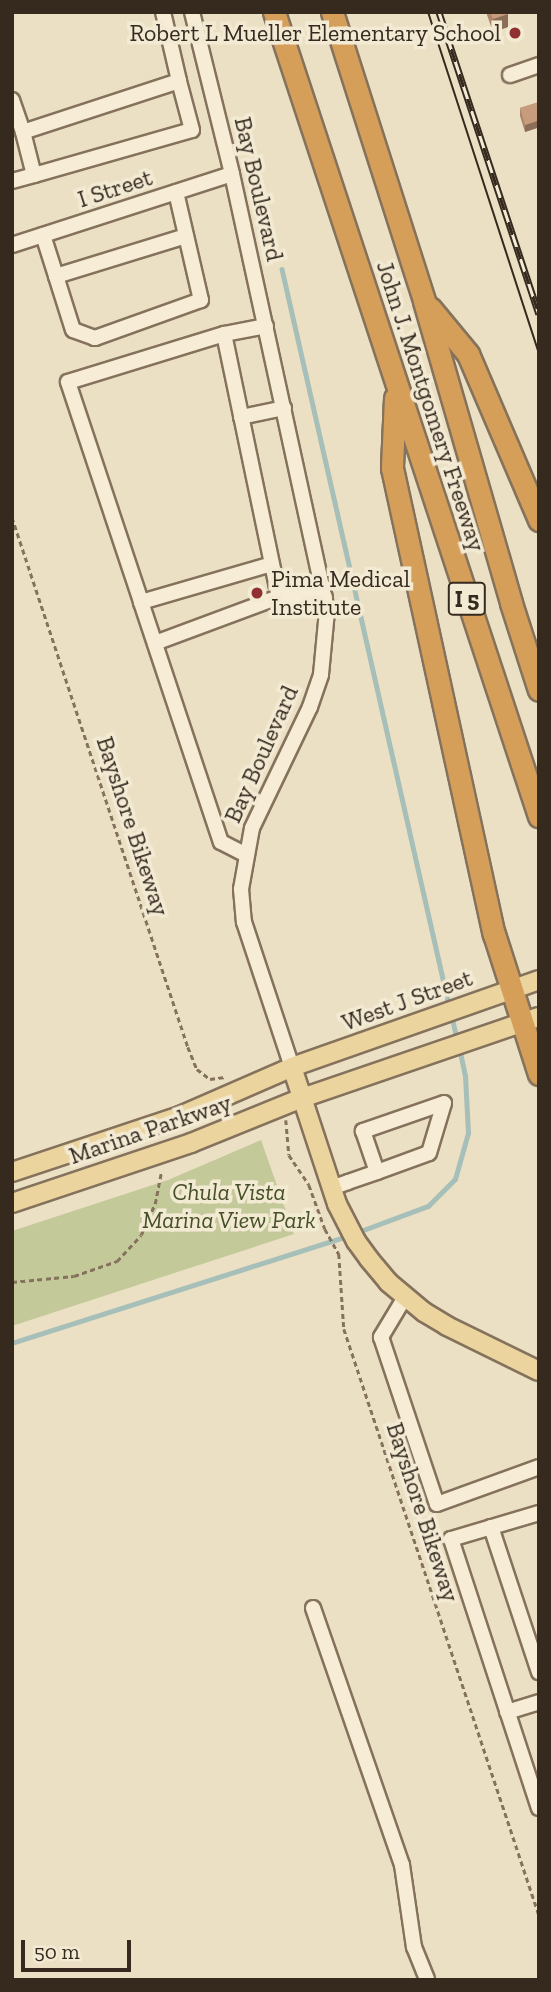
<!DOCTYPE html>
<style>
body{margin:0}
#map{position:relative;width:551px;height:1992px;overflow:hidden;background:#ebe0c4;font-family:"Zilla Slab",serif}
div>[style]{position:absolute}
[style*='--x']{left:calc(var(--x)*1px);top:calc(var(--y)*1px);width:calc(var(--w)*1px);rotate:calc(var(--a)*1deg)}
.green>*{inset:0;background:#c3c999}
.stream>*{height:4.5px;margin:-2.25px;padding:0 2.25px;transform-origin:2.25px;border-radius:2.25px;background:#a6bfb8}
.path>*{height:2.5px;margin-top:-1.25px;transform-origin:0;background:repeating-linear-gradient(90deg,#85725c 0 5px,transparent 0 8.5px)}
.roads{filter:drop-shadow(2px 0 #85725c) drop-shadow(-2px 0 #85725c) drop-shadow(0 2px #85725c) drop-shadow(0 -2px #85725c)}
.minor>*{height:14px;margin:-7px;padding:0 7px;transform-origin:7px;border-radius:7px;background:#f7edd7}
.major>*{height:18px;margin:-9px;padding:0 9px;transform-origin:9px;border-radius:9px;background:#ecd49f}
.highway>*{height:21px;margin:-10.5px;padding:0 10.5px;transform-origin:10.5px;border-radius:10.5px;background:#d59f5a}
.tram>*{height:2px;margin:-1px;padding:0 1px;transform-origin:1px;border-radius:1px;background:#362a1f}
.rail>*{height:7px;margin-top:-3.5px;transform-origin:0;background:repeating-linear-gradient(90deg,#f3ead4 0 13px,#362a1f 0 26px);box-sizing:border-box;border-block:2px solid #362a1f}
.wall>*{inset:0;background:#ab866c}
.shaded-wall>*{inset:0;background:#8b6d58}
.building>*{inset:0;background:#c79c7d}
.dots>*{width:19px;height:19px;translate:-50% -50%;box-sizing:border-box;border:4px solid #f3ead4;border-radius:50%}
span{translate:-50% -50%;white-space:nowrap;text-align:center;line-height:1.15;-webkit-text-stroke:7px #f3ead4;paint-order:stroke}
.shield-label span{padding:2px 5px;background:#f3ead4;border:2px solid;border-radius:5px;-webkit-text-stroke-width:0}
.shield-label{font-size:23px;color:#362a1f;font-weight:700}
.poi-label{font-size:24px;color:#362a1f}
.right{translate:-100% -50%;text-align:right}
.left{translate:0 -50%;text-align:left}
.street-label{font-size:24px;color:#362a1f}
.park-label{font-size:24px;color:#465127;font-style:italic}
.frame{position:absolute;inset:0;border:14px solid #362a1f;pointer-events:none}
.scale{position:absolute;left:21px;top:1940px;width:110px;height:32px;box-sizing:border-box;border:4px solid #362a1f;border-top:0;padding-left:9px;font-size:21px;line-height:24px;white-space:nowrap;color:#362a1f;-webkit-text-stroke:5px #f3ead4;paint-order:stroke}
</style>
<div id="map">
<div class="green">
<i style="clip-path:polygon(261px 1140px,294px 1234px,12px 1326px,12px 1231px,168px 1180px)"></i>
</div>
<div class="stream">
<i style="--x:282;--y:269;--w:755;--a:77.22"></i>
<i style="--x:452;--y:1017;--w:23;--a:77"></i>
<i style="--x:358;--y:1232;--w:75;--a:-20.4"></i>
<i style="--x:428;--y:1206;--w:38;--a:-45"></i>
<i style="--x:455;--y:1179;--w:48;--a:-74.2"></i>
<i style="--x:468;--y:1133;--w:57;--a:-93"></i>
<i style="--x:465;--y:1076;--w:29;--a:-102"></i>
<i style="--x:12;--y:1343;--w:352;--a:-17.7"></i>
</div>
<div class="path">
<i style="--x:12;--y:517;--w:558;--a:71.63"></i>
<i style="--x:188;--y:1047;--w:24;--a:68"></i>
<i style="--x:197;--y:1069;--w:16;--a:38"></i>
<i style="--x:210;--y:1079;--w:15;--a:-8"></i>
<i style="--x:286;--y:1120;--w:35;--a:85"></i>
<i style="--x:289;--y:1155;--w:36;--a:56"></i>
<i style="--x:309;--y:1185;--w:47;--a:70"></i>
<i style="--x:325;--y:1229;--w:29;--a:61"></i>
<i style="--x:339;--y:1254;--w:75;--a:86.2"></i>
<i style="--x:344;--y:1329;--w:618;--a:71.59"></i>
<i style="--x:12;--y:1282;--w:62;--a:-5.5"></i>
<i style="--x:74;--y:1276;--w:46;--a:-19.2"></i>
<i style="--x:117;--y:1261;--w:35;--a:-47"></i>
<i style="--x:141;--y:1235;--w:34;--a:-66"></i>
<i style="--x:155;--y:1204;--w:31;--a:-79"></i>
</div>
<div class="roads">
<div class="minor">
<i style="--x:163;--y:12;--w:71;--a:76.9"></i>
<i style="--x:192;--y:12;--w:167;--a:76.1"></i>
<i style="--x:232;--y:174;--w:447;--a:77.7"></i>
<i style="--x:327;--y:611;--w:64;--a:95.4"></i>
<i style="--x:321;--y:675;--w:34;--a:109"></i>
<i style="--x:310;--y:707;--w:134;--a:115.6"></i>
<i style="--x:252;--y:828;--w:62;--a:100.2"></i>
<i style="--x:241;--y:889;--w:33;--a:85"></i>
<i style="--x:244;--y:922;--w:153;--a:71.7"></i>
<i style="--x:510;--y:75;--w:31;--a:-19"></i>
<i style="--x:12;--y:100;--w:34;--a:71"></i>
<i style="--x:12;--y:181;--w:23;--a:-15"></i>
<i style="--x:34;--y:175;--w:164;--a:-15.9"></i>
<i style="--x:192;--y:130;--w:51;--a:-104.9"></i>
<i style="--x:179;--y:81;--w:164;--a:161.9"></i>
<i style="--x:23;--y:132;--w:44;--a:75.7"></i>
<i style="--x:176;--y:192;--w:111;--a:77"></i>
<i style="--x:201;--y:300;--w:113;--a:160.3"></i>
<i style="--x:95;--y:338;--w:23;--a:-160"></i>
<i style="--x:73;--y:330;--w:57;--a:-107.5"></i>
<i style="--x:56;--y:276;--w:136;--a:-17.1"></i>
<i style="--x:43;--y:235;--w:43;--a:72.4"></i>
<i style="--x:12;--y:245;--w:231;--a:-17.9"></i>
<i style="--x:266;--y:326;--w:43;--a:169.2"></i>
<i style="--x:224;--y:334;--w:269;--a:78.2"></i>
<i style="--x:279;--y:597;--w:46;--a:0"></i>
<i style="--x:224;--y:334;--w:163;--a:162.9"></i>
<i style="--x:68;--y:382;--w:232;--a:71.6"></i>
<i style="--x:141;--y:602;--w:136;--a:-16.2"></i>
<i style="--x:241;--y:417;--w:44;--a:-11.8"></i>
<i style="--x:141;--y:602;--w:253;--a:71.6"></i>
<i style="--x:221;--y:842;--w:28;--a:27"></i>
<i style="--x:155;--y:643;--w:132;--a:-20.4"></i>
<i style="--x:331;--y:1188;--w:18;--a:-19"></i>
<i style="--x:348;--y:1182;--w:31;--a:-19"></i>
<i style="--x:377;--y:1172;--w:55;--a:-20.1"></i>
<i style="--x:429;--y:1153;--w:52;--a:-73.3"></i>
<i style="--x:444;--y:1103;--w:86;--a:160.9"></i>
<i style="--x:363;--y:1131;--w:43;--a:71.1"></i>
<i style="--x:405;--y:1297;--w:47;--a:121"></i>
<i style="--x:381;--y:1337;--w:176;--a:71.5"></i>
<i style="--x:437;--y:1504;--w:109;--a:-19.9"></i>
<i style="--x:539;--y:1513;--w:92;--a:163.5"></i>
<i style="--x:451;--y:1539;--w:283;--a:71.9"></i>
<i style="--x:491;--y:1527;--w:153;--a:71.7"></i>
<i style="--x:313;--y:1608;--w:272;--a:70.9"></i>
<i style="--x:402;--y:1865;--w:83;--a:81.7"></i>
<i style="--x:414;--y:1947;--w:35;--a:68"></i>
<i style="--x:507;--y:1712;--w:34;--a:-17"></i>
</div>
<div class="major">
<i style="--x:292;--y:1067;--w:144;--a:71.8"></i>
<i style="--x:337;--y:1204;--w:42;--a:62.8"></i>
<i style="--x:356;--y:1241;--w:22;--a:54"></i>
<i style="--x:369;--y:1259;--w:30;--a:50"></i>
<i style="--x:388;--y:1282;--w:47;--a:39.8"></i>
<i style="--x:424;--y:1312;--w:27;--a:31"></i>
<i style="--x:447;--y:1326;--w:102;--a:26.1"></i>
<i style="--x:12;--y:1172;--w:177;--a:-18.4"></i>
<i style="--x:180;--y:1116;--w:122;--a:-23.6"></i>
<i style="--x:292;--y:1067;--w:262;--a:-19.4"></i>
<i style="--x:12;--y:1203;--w:189;--a:-18.5"></i>
<i style="--x:191;--y:1143;--w:120;--a:-22.1"></i>
<i style="--x:302;--y:1098;--w:250;--a:-18.9"></i>
</div>
<div class="highway">
<i style="--x:274;--y:12;--w:847;--a:71.76"></i>
<i style="--x:332;--y:12;--w:303;--a:72.3"></i>
<i style="--x:424;--y:301;--w:314;--a:73.9"></i>
<i style="--x:511;--y:603;--w:91;--a:72.2"></i>
<i style="--x:430;--y:308;--w:60;--a:50.4"></i>
<i style="--x:468;--y:354;--w:181;--a:66.8"></i>
<i style="--x:395;--y:398;--w:70;--a:92.5"></i>
<i style="--x:392;--y:468;--w:477;--a:77.7"></i>
<i style="--x:494;--y:934;--w:147;--a:72.2"></i>
</div>
</div>
<div class="tram">
<i style="--x:428;--y:12;--w:360;--a:72"></i>
</div>
<div class="rail">
<i style="--x:439;--y:12;--w:318;--a:71.7"></i>
</div>
<div class="wall">
<i style="clip-path:polygon(486px 12px,508px 12px,508px 27px,493px 32px)"></i>
<i style="clip-path:polygon(539px 102px,539px 133px,537px 128px,525px 132px,520px 116px,520px 108px)"></i>
</div>
<div class="shaded-wall">
<i style="clip-path:polygon(508px 14px,508px 27px,493px 32px,493px 19px)"></i>
<i style="clip-path:polygon(537px 121px,537px 128px,525px 132px,525px 125px)"></i>
</div>
<div class="building">
<i style="clip-path:polygon(490px 12px,508px 12px,508px 14px,493px 19px)"></i>
<i style="clip-path:polygon(539px 102px,539px 126px,537px 121px,525px 125px,520px 108px)"></i>
</div>
<div class="dots">
<i style="left:515px;top:33px;background:#903030"></i>
<i style="left:257px;top:593px;background:#903030"></i>
</div>
<div class="shield-label">
<span style="left:467px;top:599px">I 5</span>
</div>
<div class="poi-label">
<span class="right" style="left:501px;top:33px">Robert L Mueller Elementary School</span>
<span class="left" style="left:271px;top:593px">Pima Medical<br>Institute</span>
</div>
<div class="street-label">
<span style="left:115px;top:188px;rotate:-18deg">I Street</span>
<span style="left:259px;top:189px;rotate:77deg">Bay Boulevard</span>
<span style="left:431px;top:406px;rotate:72deg">John J. Montgomery Freeway</span>
<span style="left:261px;top:754px;rotate:-66deg">Bay Boulevard</span>
<span style="left:133px;top:826px;rotate:72deg">Bayshore Bikeway</span>
<span style="left:407px;top:1000px;rotate:-20deg">West J Street</span>
<span style="left:150px;top:1129px;rotate:-19deg">Marina Parkway</span>
<span style="left:423px;top:1512px;rotate:72deg">Bayshore Bikeway</span>
</div>
<div class="park-label">
<span style="left:229px;top:1206px">Chula Vista<br>Marina View Park</span>
</div>
<div class="frame"></div>
<div class="scale">50 m</div>
</div>
